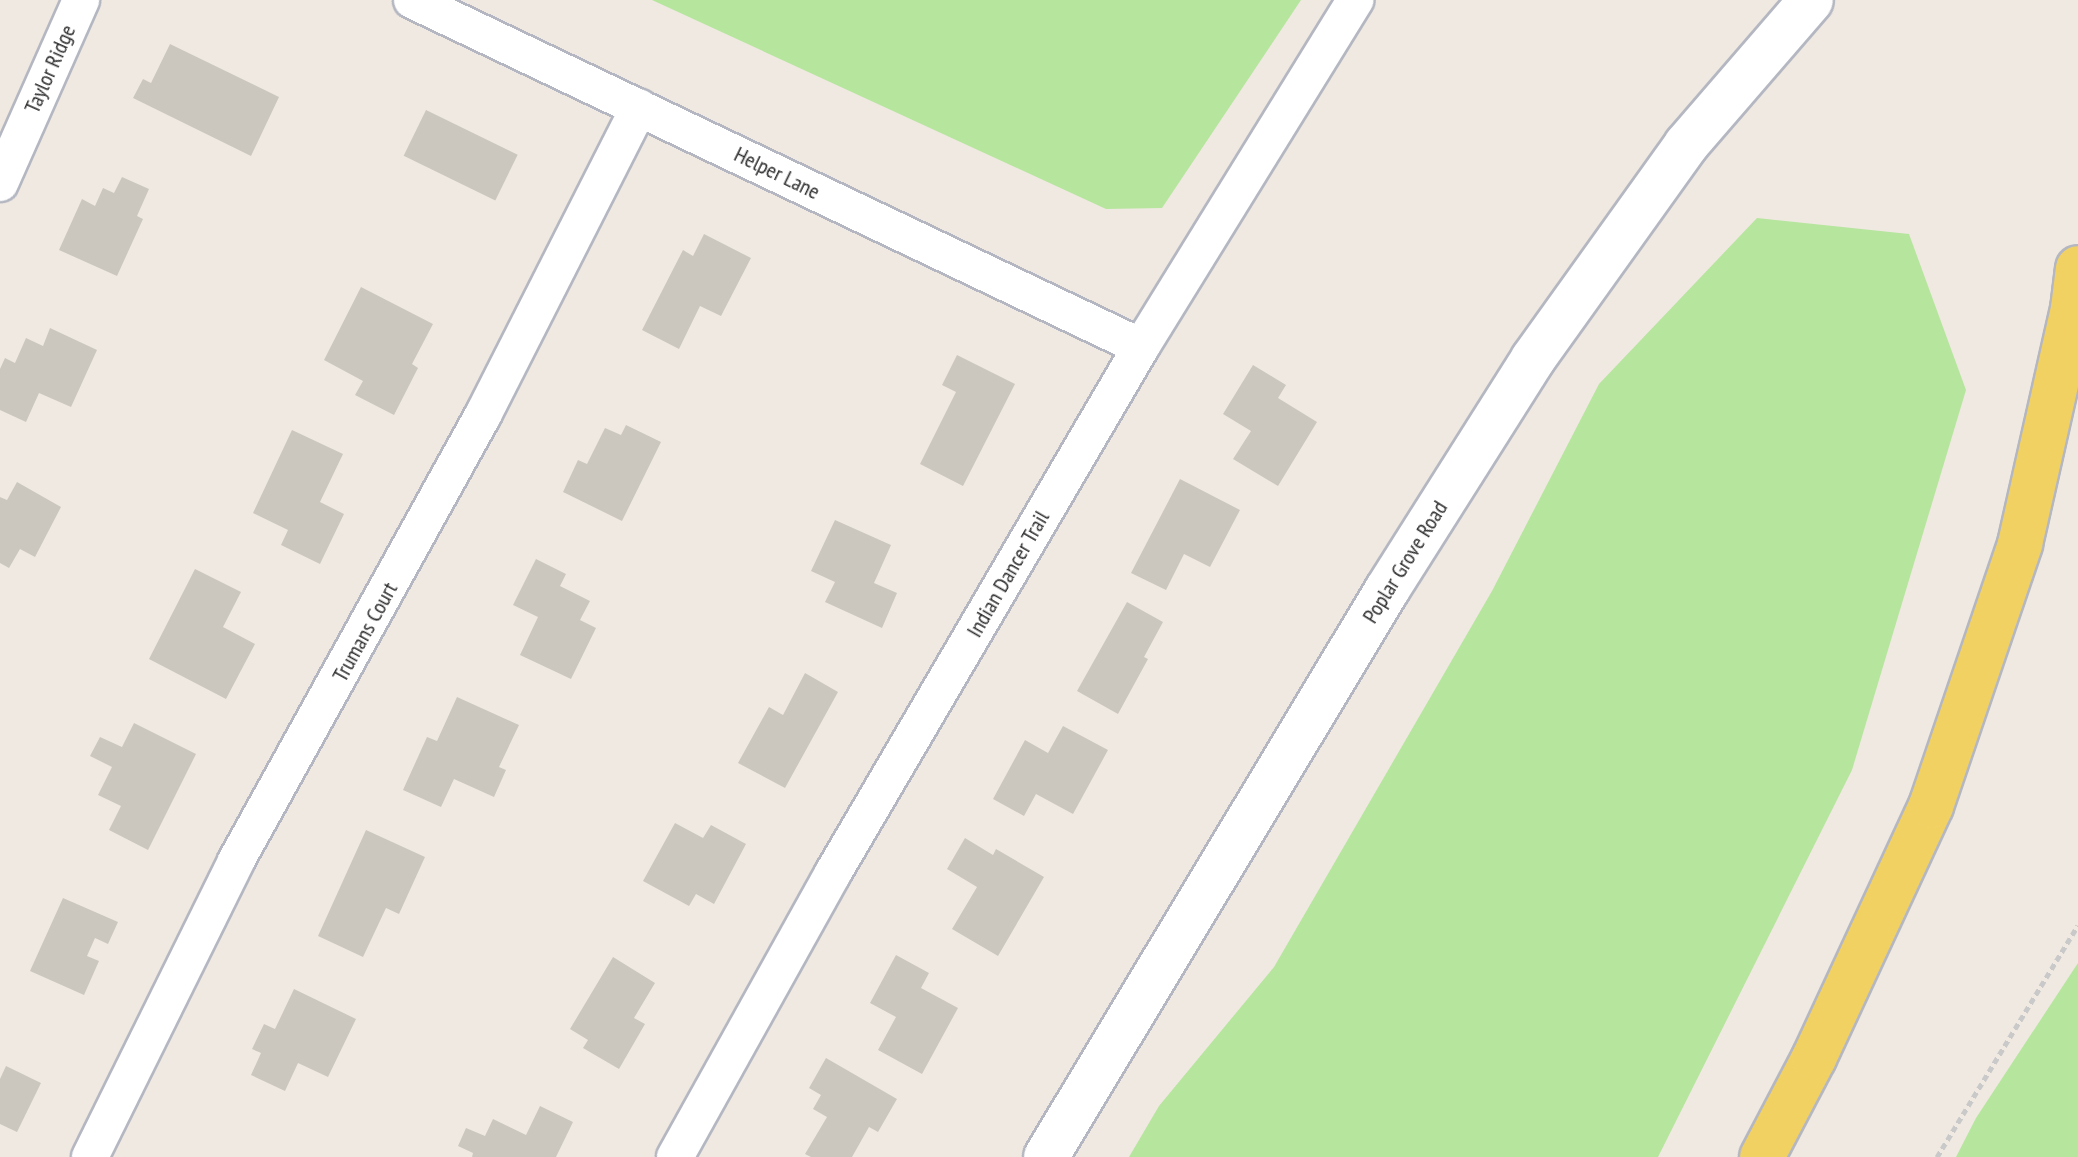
<!DOCTYPE html>
<style>
body{margin:0}
#map{position:relative;width:2078px;height:1157px;overflow:hidden;background:#efe9e1;font-family:"PT Sans Narrow",sans-serif}
div>[style]{position:absolute}
[style*='--x']{left:calc(var(--x)*1px);top:calc(var(--y)*1px);width:calc(var(--w)*1px);rotate:calc(var(--a)*1deg)}
.green>*{inset:0;background:#b6e59e}
.building>*{inset:0;background:#cbc7bf;transform-origin:0 0}
.path>*{height:5px;margin-top:-2.5px;transform-origin:0;background:repeating-linear-gradient(90deg,#c9c9c9 0 6px,transparent 0 10px)}
.roads{filter:drop-shadow(2px 0 #b4b7c1) drop-shadow(-2px 0 #b4b7c1) drop-shadow(0 2px #b4b7c1) drop-shadow(0 -2px #b4b7c1)}
.minor>*{height:36px;margin:-18px;padding:0 18px;transform-origin:18px;border-radius:18px;background:#fff}
.secondary>*{height:44px;margin:-22px;padding:0 22px;transform-origin:22px;border-radius:22px;background:#fff}
.primary>*{height:44px;margin:-22px;padding:0 22px;transform-origin:22px;border-radius:22px;background:#f2d163}
span{translate:-50% -50%;white-space:nowrap;text-align:center;line-height:1.15;-webkit-text-stroke:6px #fff;paint-order:stroke}
.street-label{font-size:22px;color:#2e2e2e}
</style>
<div id="map">
<div class="green">
<i style="clip-path:polygon(652px 0,1301px 0,1162px 208px,1106px 209px)"></i>
<i style="clip-path:polygon(1757px 218px,1909px 234px,1966px 390px,1852px 770px,1658px 1157px,1129px 1157px,1159px 1106px,1274px 967px,1492px 591px,1599px 384px)"></i>
<i style="clip-path:polygon(2078px 963px,2078px 1157px,1956px 1157px,1976px 1118px)"></i>
</div>
<div class="building">
<i style="clip-path:polygon(170px 44px,279px 97px,251px 156px,133px 98px,143px 79px,151px 83px)"></i>
<i style="left:426px;top:110px;width:102px;height:51px;rotate:26deg"></i>
<i style="clip-path:polygon(122px 177px,149px 189px,137px 216px,143px 219px,117px 276px,59px 250px,82px 199px,95px 206px,103px 188px,114px 193px)"></i>
<i style="clip-path:polygon(704px 234px,751px 258px,721px 316px,700px 306px,679px 349px,642px 330px,683px 250px,693px 256px)"></i>
<i style="clip-path:polygon(361px 287px,433px 324px,412px 364px,418px 368px,394px 415px,355px 395px,363px 381px,324px 360px)"></i>
<i style="clip-path:polygon(50px 328px,97px 350px,71px 407px,39px 393px,26px 422px,0 410px,0 369px,5px 358px,15px 363px,26px 338px,43px 346px)"></i>
<i style="clip-path:polygon(957px 355px,1015px 384px,963px 486px,920px 464px,956px 392px,942px 385px)"></i>
<i style="clip-path:polygon(1253px 365px,1286px 385px,1278px 398px,1317px 422px,1278px 486px,1233px 459px,1251px 431px,1223px 414px)"></i>
<i style="clip-path:polygon(626px 425px,661px 442px,622px 521px,563px 492px,578px 460px,587px 464px,605px 428px,621px 435px)"></i>
<i style="clip-path:polygon(292px 430px,343px 454px,320px 502px,344px 514px,320px 564px,281px 545px,288px 530px,253px 513px)"></i>
<i style="clip-path:polygon(1180px 479px,1240px 510px,1210px 567px,1184px 554px,1166px 590px,1131px 573px)"></i>
<i style="clip-path:polygon(17px 482px,61px 507px,35px 557px,20px 549px,9px 568px,0 563px,0 497px,7px 500px)"></i>
<i style="clip-path:polygon(835px 520px,891px 545px,874px 583px,897px 593px,882px 628px,825px 602px,835px 582px,811px 571px)"></i>
<i style="clip-path:polygon(536px 559px,566px 574px,560px 586px,590px 601px,580px 620px,596px 628px,571px 679px,520px 655px,538px 617px,513px 605px)"></i>
<i style="clip-path:polygon(195px 569px,241px 592px,223px 627px,255px 644px,226px 699px,149px 659px)"></i>
<i style="clip-path:polygon(1127px 602px,1163px 622px,1144px 657px,1148px 659px,1118px 714px,1077px 691px)"></i>
<i style="clip-path:polygon(805px 673px,838px 692px,785px 788px,738px 763px,769px 707px,783px 715px)"></i>
<i style="clip-path:polygon(457px 697px,519px 725px,499px 767px,506px 770px,494px 797px,454px 779px,441px 807px,403px 790px,427px 737px,437px 741px)"></i>
<i style="clip-path:polygon(134px 723px,196px 754px,148px 850px,109px 830px,121px 806px,98px 795px,112px 767px,90px 756px,100px 737px,122px 747px)"></i>
<i style="clip-path:polygon(1063px 726px,1108px 750px,1073px 814px,1036px 794px,1024px 816px,993px 799px,1025px 740px,1048px 753px)"></i>
<i style="clip-path:polygon(675px 823px,703px 838px,711px 825px,746px 844px,714px 904px,696px 894px,689px 906px,643px 881px)"></i>
<i style="clip-path:polygon(366px 830px,425px 857px,399px 914px,386px 908px,363px 957px,318px 936px)"></i>
<i style="clip-path:polygon(965px 838px,993px 855px,996px 849px,1044px 877px,998px 956px,952px 929px,977px 887px,947px 869px)"></i>
<i style="clip-path:polygon(63px 898px,118px 922px,108px 944px,95px 938px,87px 956px,99px 961px,84px 995px,30px 971px)"></i>
<i style="clip-path:polygon(896px 955px,929px 973px,921px 988px,958px 1008px,922px 1074px,878px 1050px,896px 1017px,870px 1003px)"></i>
<i style="clip-path:polygon(613px 957px,655px 983px,634px 1018px,645px 1024px,619px 1069px,583px 1048px,588px 1040px,570px 1029px)"></i>
<i style="clip-path:polygon(294px 989px,356px 1019px,328px 1077px,298px 1063px,285px 1091px,251px 1075px,261px 1053px,252px 1049px,264px 1024px,275px 1029px)"></i>
<i style="clip-path:polygon(826px 1058px,897px 1099px,878px 1132px,869px 1127px,852px 1157px,811px 1157px,805px 1154px,827px 1117px,813px 1109px,821px 1095px,809px 1088px)"></i>
<i style="clip-path:polygon(6px 1066px,41px 1083px,17px 1132px,0 1124px,0 1079px)"></i>
<i style="clip-path:polygon(540px 1106px,573px 1122px,556px 1157px,472px 1157px,473px 1153px,458px 1146px,466px 1128px,485px 1136px,493px 1119px,526px 1135px)"></i>
</div>
<div class="path">
<i style="--x:1937;--y:1157;--w:271;--a:-58.7"></i>
</div>
<div class="roads">
<div class="minor">
<i style="--x:412;--y:0;--w:807;--a:25.45"></i>
<i style="--x:0;--y:183;--w:200;--a:-66.1"></i>
<i style="--x:90;--y:1157;--w:330;--a:-63.7"></i>
<i style="--x:236;--y:861;--w:510;--a:-61.02"></i>
<i style="--x:483;--y:415;--w:345;--a:-63.1"></i>
<i style="--x:675;--y:1157;--w:325;--a:-60.9"></i>
<i style="--x:833;--y:873;--w:610;--a:-59.65"></i>
<i style="--x:1141;--y:347;--w:408;--a:-58.3"></i>
</div>
<div class="secondary">
<i style="--x:1046;--y:1157;--w:662;--a:-58.98"></i>
<i style="--x:1387;--y:590;--w:273;--a:-57.7"></i>
<i style="--x:1533;--y:359;--w:263;--a:-54.4"></i>
<i style="--x:1686;--y:145;--w:191;--a:-49.2"></i>
</div>
<div class="primary">
<i style="--x:1762;--y:1157;--w:112;--a:-62.3"></i>
<i style="--x:1814;--y:1058;--w:278;--a:-65.1"></i>
<i style="--x:1931;--y:806;--w:277;--a:-71.2"></i>
<i style="--x:2020;--y:544;--w:241;--a:-77.3"></i>
<i style="--x:2073;--y:309;--w:41;--a:-83"></i>
</div>
</div>
<div class="street-label">
<span style="left:50px;top:69px;rotate:-66deg">Taylor Ridge</span>
<span style="left:777px;top:173px;rotate:26deg">Helper Lane</span>
<span style="left:1405px;top:562px;rotate:-58deg">Poplar Grove Road</span>
<span style="left:1008px;top:574px;rotate:-60deg">Indian Dancer Trail</span>
<span style="left:365px;top:632px;rotate:-61deg">Trumans Court</span>
</div>
</div>
